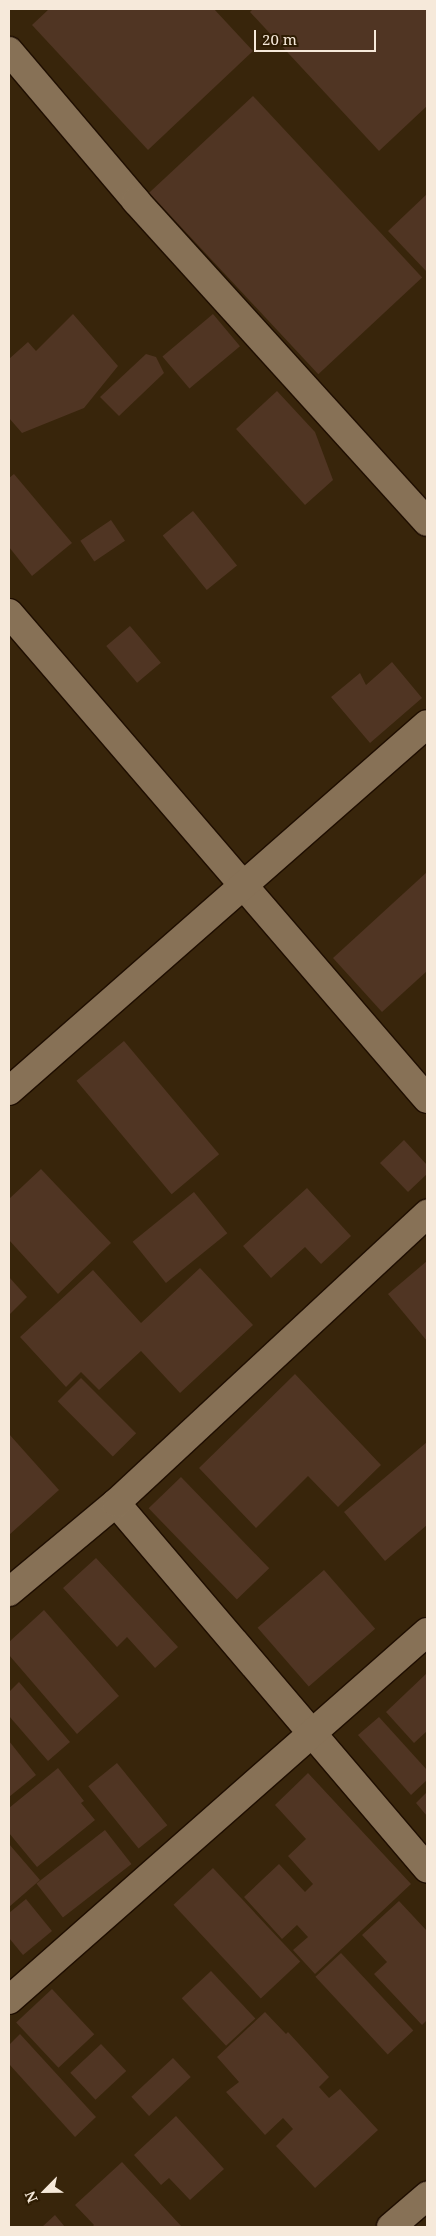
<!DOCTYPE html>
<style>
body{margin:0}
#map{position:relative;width:436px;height:2236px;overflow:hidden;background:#38250b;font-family:"Noto Serif",serif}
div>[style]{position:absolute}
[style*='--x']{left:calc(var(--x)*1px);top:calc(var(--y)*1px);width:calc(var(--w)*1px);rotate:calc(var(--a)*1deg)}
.building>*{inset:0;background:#503523;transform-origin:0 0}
.roads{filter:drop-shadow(1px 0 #1f0e00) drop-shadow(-1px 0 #1f0e00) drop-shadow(0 1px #1f0e00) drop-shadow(0 -1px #1f0e00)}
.minor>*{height:28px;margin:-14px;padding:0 14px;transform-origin:14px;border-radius:14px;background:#877156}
.tertiary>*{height:28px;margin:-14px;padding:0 14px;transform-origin:14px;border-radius:14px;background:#877156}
span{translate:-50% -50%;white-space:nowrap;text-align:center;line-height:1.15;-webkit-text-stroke:4px #2e1c02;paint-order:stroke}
.frame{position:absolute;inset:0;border:10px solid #f6e9da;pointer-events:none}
.north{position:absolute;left:20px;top:2166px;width:50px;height:50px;-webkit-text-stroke:4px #2e1c02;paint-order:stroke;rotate:247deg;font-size:14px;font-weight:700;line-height:20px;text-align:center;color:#f6e9da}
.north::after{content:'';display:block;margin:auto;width:18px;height:22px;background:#f6e9da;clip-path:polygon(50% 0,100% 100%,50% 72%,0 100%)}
.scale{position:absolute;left:254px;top:30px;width:122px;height:22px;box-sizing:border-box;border:2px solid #f6e9da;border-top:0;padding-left:6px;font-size:15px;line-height:18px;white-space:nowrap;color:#f6e9da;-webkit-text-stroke:4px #2e1c02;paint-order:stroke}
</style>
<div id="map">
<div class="building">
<i style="clip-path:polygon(49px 9px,214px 9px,253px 51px,148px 150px,32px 25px)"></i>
<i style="clip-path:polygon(253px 9px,427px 9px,427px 106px,379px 151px,250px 12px)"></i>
<i style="left:253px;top:96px;width:248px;height:142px;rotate:47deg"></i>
<i style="clip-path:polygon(427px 194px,427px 272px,388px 231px)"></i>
<i style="clip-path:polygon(73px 314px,118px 366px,84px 408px,22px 433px,9px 418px,9px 359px,28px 342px,36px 351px)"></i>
<i style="left:213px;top:314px;width:42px;height:66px;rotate:50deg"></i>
<i style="clip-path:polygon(146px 354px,156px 357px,164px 373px,119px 416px,100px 397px)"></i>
<i style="clip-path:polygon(277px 391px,315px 432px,333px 480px,305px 505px,236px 429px)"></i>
<i style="clip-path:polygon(14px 474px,72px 543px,32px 576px,9px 547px,9px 478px)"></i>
<i style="left:193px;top:511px;width:70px;height:39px;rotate:51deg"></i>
<i style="left:111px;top:520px;width:25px;height:37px;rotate:56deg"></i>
<i style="left:130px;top:626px;width:48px;height:31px;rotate:50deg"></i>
<i style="clip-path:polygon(392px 662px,422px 698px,370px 743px,331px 697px,360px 673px,366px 685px)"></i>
<i style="clip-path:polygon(427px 872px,427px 971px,382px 1012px,333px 958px)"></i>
<i style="left:124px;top:1041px;width:148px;height:62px;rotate:50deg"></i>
<i style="clip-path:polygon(404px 1140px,427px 1165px,427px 1174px,408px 1192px,380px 1163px)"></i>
<i style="clip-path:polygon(41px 1169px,111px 1243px,58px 1294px,9px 1240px,9px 1199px)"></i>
<i style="clip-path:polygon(307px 1188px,351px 1236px,321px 1264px,305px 1247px,271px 1278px,243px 1246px)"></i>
<i style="left:194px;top:1192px;width:53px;height:79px;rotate:51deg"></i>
<i style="clip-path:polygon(427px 1261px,427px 1341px,388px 1294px)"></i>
<i style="clip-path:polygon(200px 1268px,253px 1325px,180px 1393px,141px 1351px,99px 1390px,81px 1372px,66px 1387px,20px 1337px,93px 1270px,141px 1323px)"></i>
<i style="clip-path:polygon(9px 1277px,27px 1297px,9px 1315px)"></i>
<i style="clip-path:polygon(295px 1374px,381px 1465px,338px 1507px,308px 1476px,256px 1528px,199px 1468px)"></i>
<i style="left:81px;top:1378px;width:78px;height:33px;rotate:45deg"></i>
<i style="clip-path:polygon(9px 1434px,59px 1490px,9px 1535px)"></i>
<i style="clip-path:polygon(427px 1442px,427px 1525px,385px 1561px,344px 1512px)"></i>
<i style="left:181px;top:1477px;width:127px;height:45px;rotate:46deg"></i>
<i style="clip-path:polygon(96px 1558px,178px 1647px,155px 1668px,127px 1637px,117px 1647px,63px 1588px)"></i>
<i style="left:324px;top:1570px;width:78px;height:88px;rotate:49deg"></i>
<i style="clip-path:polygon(44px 1610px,119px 1696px,77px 1734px,9px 1655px,9px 1642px)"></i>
<i style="clip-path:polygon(427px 1673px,427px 1731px,414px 1743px,386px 1712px)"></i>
<i style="clip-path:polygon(19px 1682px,70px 1742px,48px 1761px,9px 1716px,9px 1692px)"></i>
<i style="clip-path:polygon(379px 1717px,427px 1770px,427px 1780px,411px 1795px,358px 1735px)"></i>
<i style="clip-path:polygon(9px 1741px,36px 1775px,9px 1797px)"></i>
<i style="left:117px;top:1763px;width:80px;height:37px;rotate:51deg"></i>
<i style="clip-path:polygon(58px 1768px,84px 1801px,81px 1803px,95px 1820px,37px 1867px,9px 1833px,9px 1808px)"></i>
<i style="clip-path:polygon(308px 1773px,411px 1884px,315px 1974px,293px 1950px,308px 1937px,297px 1925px,282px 1939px,244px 1897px,279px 1864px,305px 1892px,313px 1884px,288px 1856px,306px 1839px,275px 1805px)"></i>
<i style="clip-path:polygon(427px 1792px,427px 1816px,416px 1803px)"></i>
<i style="left:105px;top:1830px;width:43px;height:87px;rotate:52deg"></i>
<i style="clip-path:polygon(9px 1844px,40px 1880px,9px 1907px)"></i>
<i style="left:213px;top:1868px;width:128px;height:54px;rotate:47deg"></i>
<i style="clip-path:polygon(26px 1899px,52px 1931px,23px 1955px,9px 1938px,9px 1913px)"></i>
<i style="clip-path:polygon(399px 1901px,427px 1931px,427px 2020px,422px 2025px,374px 1974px,387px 1962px,362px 1935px)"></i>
<i style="left:341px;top:1953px;width:106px;height:35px;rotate:47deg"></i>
<i style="left:211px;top:1971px;width:65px;height:40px;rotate:47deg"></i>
<i style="left:52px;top:1989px;width:62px;height:49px;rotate:47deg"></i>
<i style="clip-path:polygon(265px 2012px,286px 2034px,288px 2032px,329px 2077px,319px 2087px,329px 2098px,340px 2089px,378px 2130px,315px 2188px,276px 2146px,293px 2129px,283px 2118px,265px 2135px,226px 2092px,239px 2082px,217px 2057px)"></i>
<i style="clip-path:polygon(20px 2034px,96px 2117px,75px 2137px,9px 2064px,9px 2045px)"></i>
<i style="left:101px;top:2044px;width:37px;height:42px;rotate:47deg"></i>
<i style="left:173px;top:2058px;width:26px;height:57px;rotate:47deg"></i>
<i style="clip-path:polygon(176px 2116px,224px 2169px,190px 2200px,169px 2178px,161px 2185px,134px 2155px)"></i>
<i style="clip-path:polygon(122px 2162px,182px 2227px,92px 2227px,94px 2225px,75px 2205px)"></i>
<i style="clip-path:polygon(55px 2215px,65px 2227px,42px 2227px)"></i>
</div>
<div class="roads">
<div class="minor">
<i style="--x:9;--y:51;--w:197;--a:49.7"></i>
<i style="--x:136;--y:201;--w:433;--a:47.8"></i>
<i style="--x:9;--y:613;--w:641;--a:49.3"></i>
<i style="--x:9;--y:1091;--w:556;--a:-41.28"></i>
<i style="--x:116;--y:1503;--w:480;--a:49.6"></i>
<i style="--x:9;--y:1592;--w:139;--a:-39.8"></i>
<i style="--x:116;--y:1503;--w:425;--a:-42.9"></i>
<i style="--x:9;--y:2000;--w:557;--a:-41.36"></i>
</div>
<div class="tertiary">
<i style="--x:391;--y:2227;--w:48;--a:-40.7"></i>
</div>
</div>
<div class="frame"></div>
<div class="north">N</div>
<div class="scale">20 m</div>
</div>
